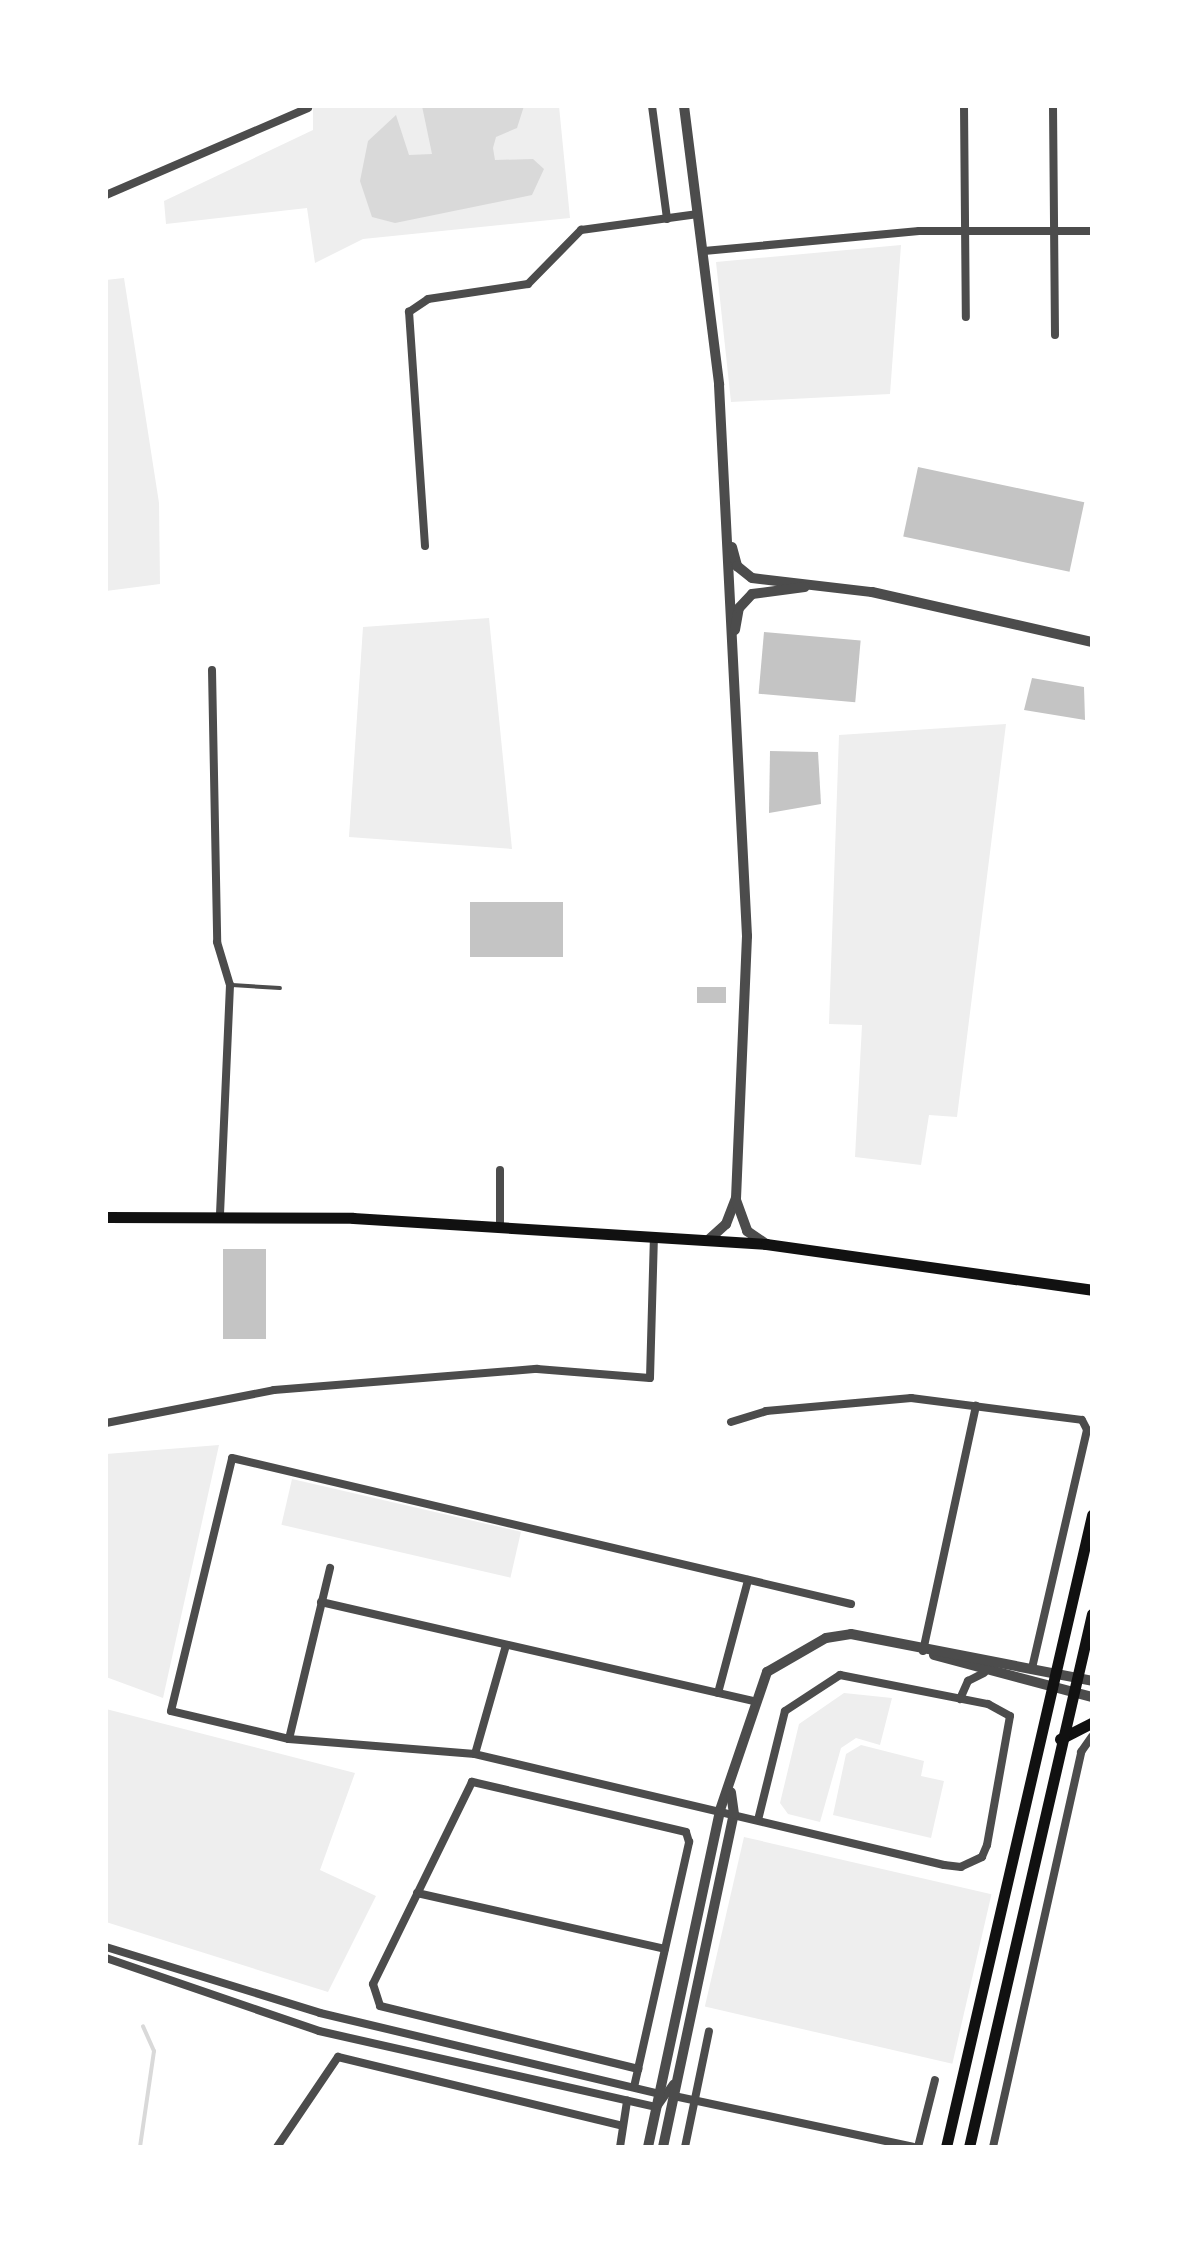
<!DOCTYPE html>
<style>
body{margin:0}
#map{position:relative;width:1198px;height:2253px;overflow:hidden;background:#fff;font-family:"Public Sans",sans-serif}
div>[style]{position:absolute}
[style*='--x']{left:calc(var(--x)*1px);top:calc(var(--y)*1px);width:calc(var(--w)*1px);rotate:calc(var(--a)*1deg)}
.green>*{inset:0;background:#eee;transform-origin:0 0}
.water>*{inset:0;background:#d9d9d9}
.stream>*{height:4px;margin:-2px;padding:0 2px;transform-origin:2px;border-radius:2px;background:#d9d9d9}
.building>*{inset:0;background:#c4c4c4;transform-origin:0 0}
.service>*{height:4px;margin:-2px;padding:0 2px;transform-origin:2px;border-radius:2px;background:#4c4c4c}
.minor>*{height:8px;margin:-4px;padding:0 4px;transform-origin:4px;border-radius:4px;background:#4c4c4c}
.tertiary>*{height:10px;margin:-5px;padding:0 5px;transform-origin:5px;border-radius:5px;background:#4c4c4c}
.secondary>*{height:11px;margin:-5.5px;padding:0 5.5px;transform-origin:5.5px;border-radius:5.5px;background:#111}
span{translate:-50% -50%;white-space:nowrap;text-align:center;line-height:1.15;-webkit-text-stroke:6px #fff;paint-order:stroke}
.frame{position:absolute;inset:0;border:108px solid #fff;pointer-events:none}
</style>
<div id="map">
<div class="green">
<i style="clip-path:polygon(313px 106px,559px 106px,570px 218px,363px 239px,315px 263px,307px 208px,166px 224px,164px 201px,313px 130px)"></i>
<i style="clip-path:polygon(901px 245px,890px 394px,731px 402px,716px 262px)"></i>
<i style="clip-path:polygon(124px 278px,159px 503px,160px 584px,106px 591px,106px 280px)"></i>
<i style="clip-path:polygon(489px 618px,512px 849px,349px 837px,363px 627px)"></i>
<i style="clip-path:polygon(1006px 724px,957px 1117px,929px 1115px,921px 1165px,855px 1157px,862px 1025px,829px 1024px,839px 735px)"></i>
<i style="clip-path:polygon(219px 1445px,163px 1698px,106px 1677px,106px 1454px)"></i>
<i style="left:292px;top:1479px;width:235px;height:47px;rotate:13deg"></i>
<i style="clip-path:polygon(844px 1693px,892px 1698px,880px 1745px,856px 1738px,841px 1748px,820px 1822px,788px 1814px,780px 1803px,799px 1724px)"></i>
<i style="clip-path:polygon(106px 1709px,355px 1773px,320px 1870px,376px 1896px,328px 1992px,106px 1922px)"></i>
<i style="clip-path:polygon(861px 1745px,924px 1761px,921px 1776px,944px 1781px,931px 1838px,833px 1815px,846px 1754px)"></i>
<i style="left:744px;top:1837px;width:254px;height:174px;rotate:13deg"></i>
</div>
<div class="water">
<i style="clip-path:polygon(422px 106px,524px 106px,517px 128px,496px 137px,493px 148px,495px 160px,533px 159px,544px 169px,532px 195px,395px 223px,372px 217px,360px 181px,368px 141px,396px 115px,409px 155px,432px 154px)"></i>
</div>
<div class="stream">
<i style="--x:140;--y:2147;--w:97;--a:-81.7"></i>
<i style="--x:154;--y:2051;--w:27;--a:-114"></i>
</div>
<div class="building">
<i style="left:918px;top:467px;width:170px;height:71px;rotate:12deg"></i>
<i style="left:764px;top:632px;width:97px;height:62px;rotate:5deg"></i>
<i style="clip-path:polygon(1032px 678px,1084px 687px,1085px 720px,1024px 710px)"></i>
<i style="clip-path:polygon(770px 751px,818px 752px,821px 804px,769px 813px)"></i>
<i style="left:470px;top:902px;width:93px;height:55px"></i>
<i style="left:697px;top:987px;width:29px;height:16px"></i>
<i style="left:223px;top:1249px;width:43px;height:90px"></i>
</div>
<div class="service">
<i style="--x:232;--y:985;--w:48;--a:3.6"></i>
</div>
<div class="minor">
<i style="--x:652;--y:106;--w:114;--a:82.4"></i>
<i style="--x:964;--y:106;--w:211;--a:89.5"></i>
<i style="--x:1053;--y:106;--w:229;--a:89.5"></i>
<i style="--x:106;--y:195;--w:220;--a:-23.3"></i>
<i style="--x:704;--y:251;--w:216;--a:-5.3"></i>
<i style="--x:919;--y:231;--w:173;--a:0"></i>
<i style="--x:425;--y:546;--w:235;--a:-93.9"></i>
<i style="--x:409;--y:312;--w:23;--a:-34"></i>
<i style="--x:428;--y:299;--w:101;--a:-8.5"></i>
<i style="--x:528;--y:284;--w:76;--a:-45.5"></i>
<i style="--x:581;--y:230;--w:118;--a:-7.8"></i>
<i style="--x:212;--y:670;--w:272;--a:88.9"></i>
<i style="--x:217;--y:942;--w:45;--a:73.2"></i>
<i style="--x:230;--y:985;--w:230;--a:92.5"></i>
<i style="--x:500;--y:1229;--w:59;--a:-90"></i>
<i style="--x:731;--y:1422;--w:37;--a:-17"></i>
<i style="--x:766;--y:1411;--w:146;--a:-5.1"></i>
<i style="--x:911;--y:1398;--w:172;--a:7.3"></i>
<i style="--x:1082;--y:1420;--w:11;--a:63"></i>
<i style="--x:1087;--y:1430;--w:245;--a:103"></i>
<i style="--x:106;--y:1423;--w:171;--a:-11.1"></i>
<i style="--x:274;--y:1390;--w:264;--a:-4.6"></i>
<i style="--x:537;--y:1369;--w:113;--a:4.6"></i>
<i style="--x:650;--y:1378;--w:139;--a:-88.4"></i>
<i style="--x:321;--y:1602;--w:442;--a:12.9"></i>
<i style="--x:923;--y:1651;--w:251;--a:-77.8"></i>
<i style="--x:718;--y:1693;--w:117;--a:-75.1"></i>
<i style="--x:960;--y:1699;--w:20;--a:-66"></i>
<i style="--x:968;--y:1681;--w:18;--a:-27"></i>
<i style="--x:289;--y:1739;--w:176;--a:-76.5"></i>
<i style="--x:475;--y:1754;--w:113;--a:-74.1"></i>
<i style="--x:758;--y:1820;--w:112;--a:-76.1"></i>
<i style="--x:785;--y:1711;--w:66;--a:-33.2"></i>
<i style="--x:840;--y:1675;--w:151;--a:11.1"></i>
<i style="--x:988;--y:1704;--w:25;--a:29"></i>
<i style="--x:1010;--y:1716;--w:131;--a:100.1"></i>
<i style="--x:987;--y:1845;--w:13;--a:113"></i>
<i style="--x:982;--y:1857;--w:23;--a:155"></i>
<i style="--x:961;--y:1867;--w:17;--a:-173"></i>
<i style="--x:944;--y:1865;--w:482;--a:-166.7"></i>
<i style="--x:475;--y:1754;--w:187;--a:-175.4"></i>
<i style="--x:289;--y:1739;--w:121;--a:-166.7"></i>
<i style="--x:171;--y:1711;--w:260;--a:-76.4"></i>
<i style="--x:232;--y:1458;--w:636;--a:13.27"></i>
<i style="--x:417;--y:1893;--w:254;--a:12.7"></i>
<i style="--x:106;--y:1947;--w:224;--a:17.1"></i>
<i style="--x:320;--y:2013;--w:350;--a:13.4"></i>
<i style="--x:106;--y:1958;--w:225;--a:18.9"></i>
<i style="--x:319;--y:2031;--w:346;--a:12.7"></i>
<i style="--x:657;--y:2107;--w:28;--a:-55"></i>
<i style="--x:634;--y:2087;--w:18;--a:-77"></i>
<i style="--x:638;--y:2069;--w:233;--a:-77.3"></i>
<i style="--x:689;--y:1842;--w:10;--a:-107"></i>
<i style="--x:686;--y:1832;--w:220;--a:-166.8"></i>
<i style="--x:472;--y:1782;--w:225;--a:116.1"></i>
<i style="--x:373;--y:1984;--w:23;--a:72"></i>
<i style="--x:380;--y:2006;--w:266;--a:13.7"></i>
<i style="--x:674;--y:2096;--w:244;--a:12"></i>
<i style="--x:277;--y:2147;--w:109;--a:-55.9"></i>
<i style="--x:338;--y:2057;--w:293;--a:13.6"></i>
<i style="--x:620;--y:2147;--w:47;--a:-81.3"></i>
<i style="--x:685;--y:2147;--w:118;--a:-78.3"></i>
<i style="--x:918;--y:2147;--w:69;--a:-75.8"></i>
<i style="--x:993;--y:2147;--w:405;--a:-77.4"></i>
<i style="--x:1081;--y:1752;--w:19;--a:-55"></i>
</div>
<div class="tertiary">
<i style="--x:684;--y:106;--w:281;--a:82.8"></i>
<i style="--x:719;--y:385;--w:552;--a:87.09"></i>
<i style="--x:747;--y:936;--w:262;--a:92.4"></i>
<i style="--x:736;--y:1198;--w:28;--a:111"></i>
<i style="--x:726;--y:1224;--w:25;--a:138"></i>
<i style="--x:732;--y:547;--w:20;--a:75"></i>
<i style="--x:737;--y:566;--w:19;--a:39"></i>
<i style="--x:752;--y:578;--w:121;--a:6.7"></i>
<i style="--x:872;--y:592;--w:226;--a:12.8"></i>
<i style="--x:735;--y:630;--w:22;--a:-80"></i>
<i style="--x:739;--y:608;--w:19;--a:-47"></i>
<i style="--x:752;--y:594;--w:53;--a:-7.5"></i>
<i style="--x:736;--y:1200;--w:33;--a:70"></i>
<i style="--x:747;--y:1231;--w:23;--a:34"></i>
<i style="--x:934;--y:1655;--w:163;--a:14.9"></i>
<i style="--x:648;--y:2147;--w:345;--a:-77.9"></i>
<i style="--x:720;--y:1810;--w:146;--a:-71.2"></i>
<i style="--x:767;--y:1672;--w:68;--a:-30"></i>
<i style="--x:826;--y:1638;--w:25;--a:-9"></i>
<i style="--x:851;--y:1634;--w:246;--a:11"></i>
<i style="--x:663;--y:2147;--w:340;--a:-78"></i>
<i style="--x:734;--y:1814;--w:22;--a:-98"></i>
</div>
<div class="secondary">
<i style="--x:106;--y:1217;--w:247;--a:0.2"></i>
<i style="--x:353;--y:1218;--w:414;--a:3.6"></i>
<i style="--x:766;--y:1244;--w:329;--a:8"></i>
<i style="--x:1060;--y:1739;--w:36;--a:-27"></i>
<i style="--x:946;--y:2147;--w:649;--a:-76.99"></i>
<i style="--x:969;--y:2147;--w:547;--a:-77.01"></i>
</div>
<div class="frame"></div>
</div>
